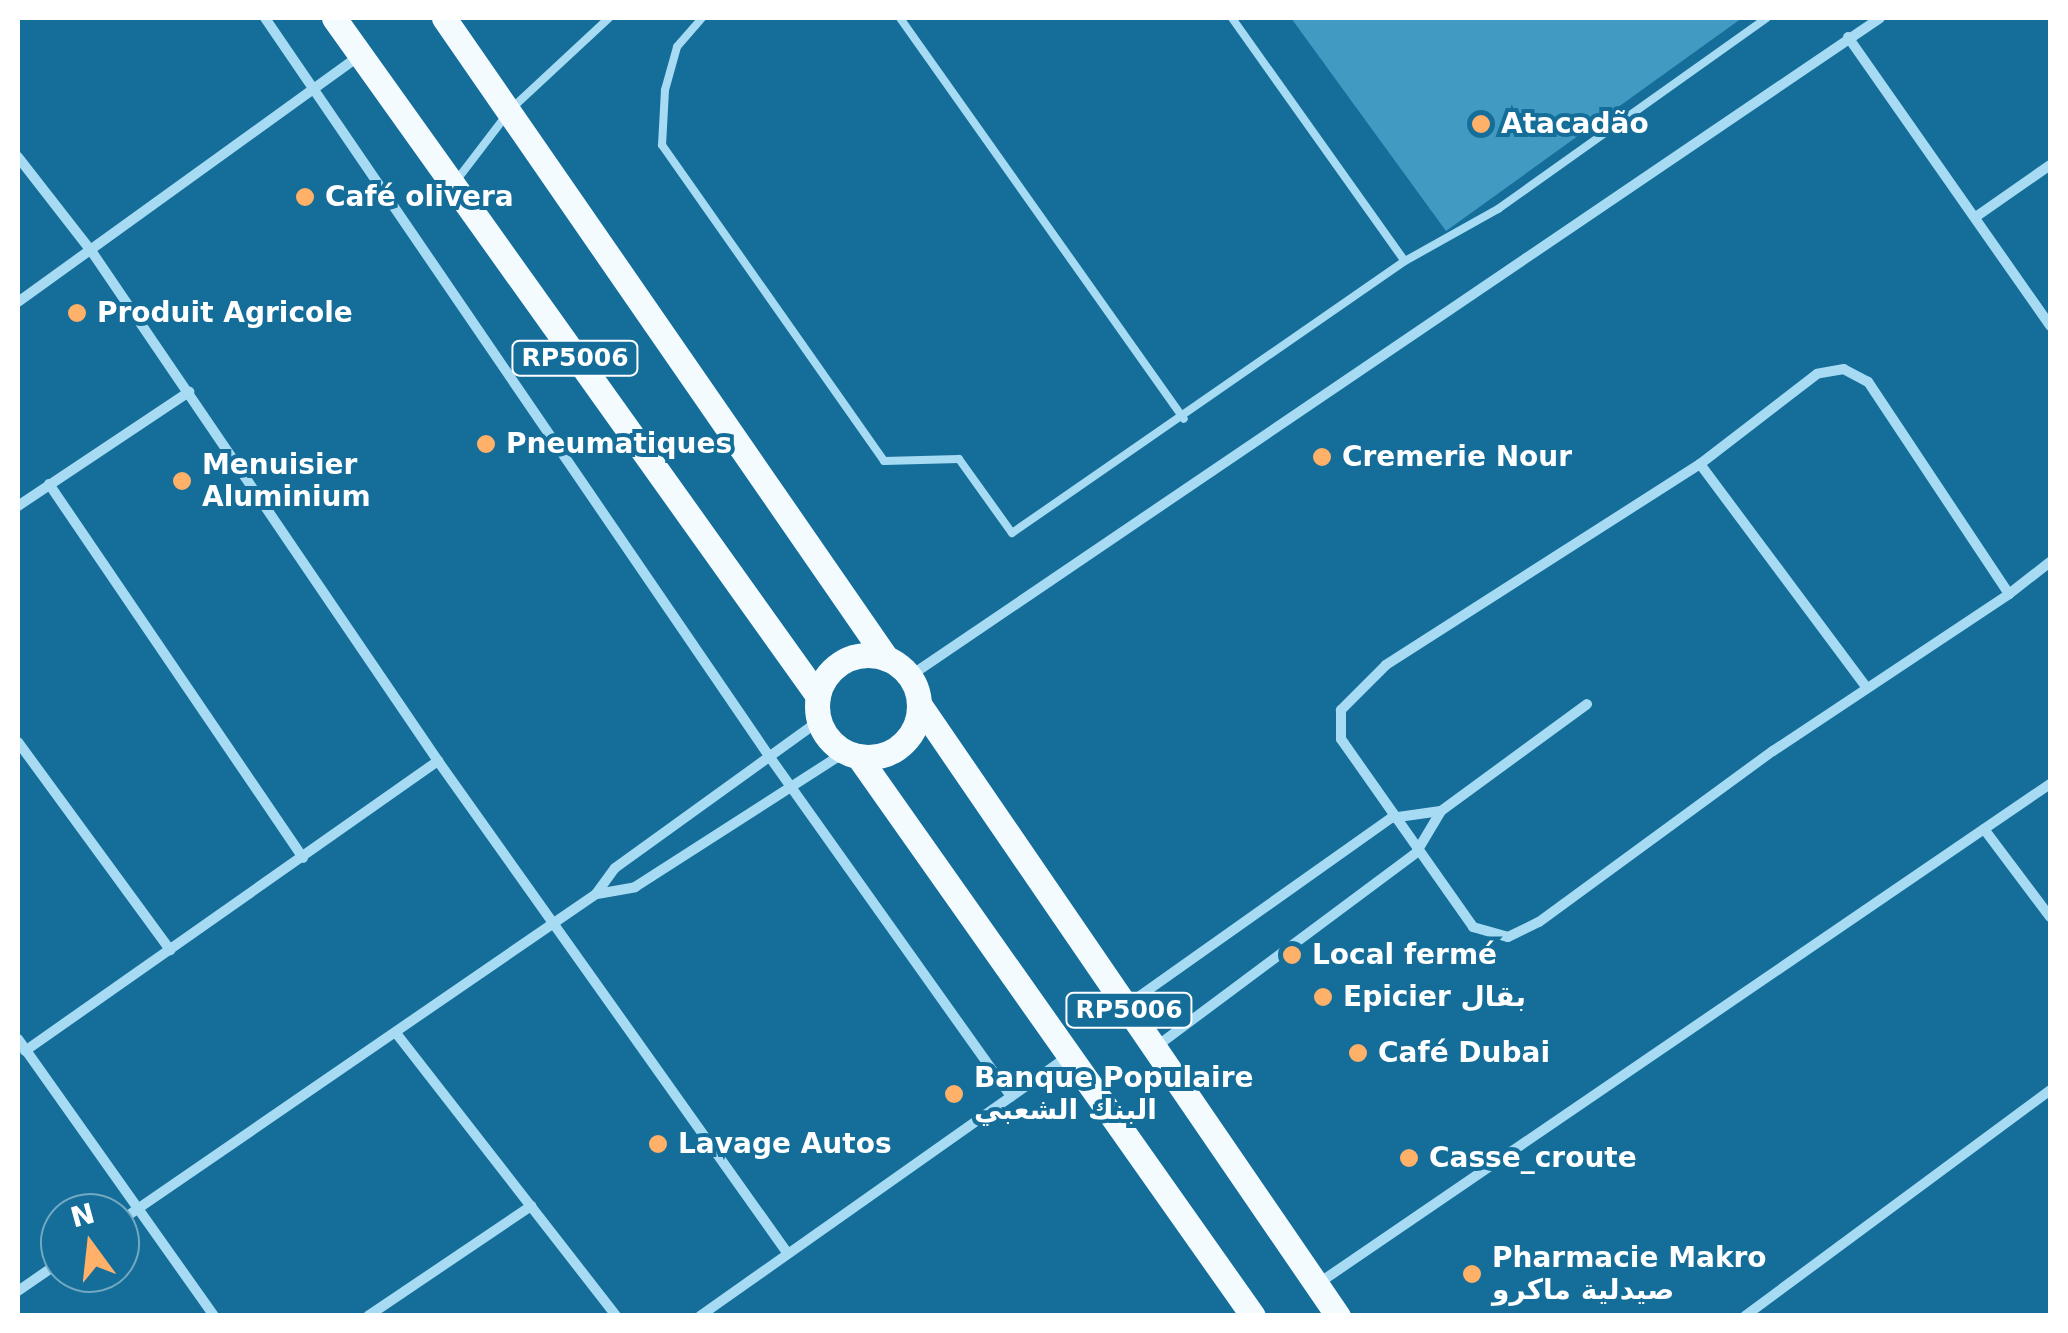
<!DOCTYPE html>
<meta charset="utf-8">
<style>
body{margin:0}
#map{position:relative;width:2068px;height:1333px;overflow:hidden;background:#146e99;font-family:"DejaVu Sans",Cairo,sans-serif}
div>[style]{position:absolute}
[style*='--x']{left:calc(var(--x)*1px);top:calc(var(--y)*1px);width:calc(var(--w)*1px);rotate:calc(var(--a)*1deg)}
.building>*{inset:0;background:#419ac2}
.service>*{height:8px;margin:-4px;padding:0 4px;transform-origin:4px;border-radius:4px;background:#a7dbf3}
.minor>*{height:10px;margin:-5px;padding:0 5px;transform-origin:5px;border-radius:5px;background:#a7dbf3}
.primary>*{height:25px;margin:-12.5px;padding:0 12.5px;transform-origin:12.5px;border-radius:12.5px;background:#f3fbff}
.primary>.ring{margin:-12.5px;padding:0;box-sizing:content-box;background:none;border:25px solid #f3fbff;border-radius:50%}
.dots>*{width:28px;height:28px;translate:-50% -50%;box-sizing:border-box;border:5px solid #146e99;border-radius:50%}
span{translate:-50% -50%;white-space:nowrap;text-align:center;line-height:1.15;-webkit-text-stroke:8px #146e99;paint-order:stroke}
.shield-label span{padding:2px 8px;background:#146e99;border:2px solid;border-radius:8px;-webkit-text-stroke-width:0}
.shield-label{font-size:25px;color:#fff;font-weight:700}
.poi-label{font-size:28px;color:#fff;font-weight:700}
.left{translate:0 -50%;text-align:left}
.frame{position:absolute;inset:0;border:20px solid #fff;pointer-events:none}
.north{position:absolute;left:40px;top:1193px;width:100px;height:100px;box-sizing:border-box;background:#146e99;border:2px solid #72a8c2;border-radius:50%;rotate:345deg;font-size:28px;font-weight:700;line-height:40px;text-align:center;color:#fff}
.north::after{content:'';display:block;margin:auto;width:35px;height:45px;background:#ffb069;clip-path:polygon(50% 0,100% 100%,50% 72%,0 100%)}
</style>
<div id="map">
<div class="building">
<i style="clip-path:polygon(1291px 18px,1742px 18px,1446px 231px)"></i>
</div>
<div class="service">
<i style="--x:702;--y:18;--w:38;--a:131"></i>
<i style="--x:677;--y:47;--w:45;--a:105.6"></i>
<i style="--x:665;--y:90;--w:55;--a:93.1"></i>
<i style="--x:662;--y:145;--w:386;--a:54.9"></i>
<i style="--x:884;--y:461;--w:75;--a:-1.5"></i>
<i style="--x:959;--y:459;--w:91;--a:54.4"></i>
<i style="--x:1012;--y:533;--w:478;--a:-34.7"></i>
<i style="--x:1405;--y:261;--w:107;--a:-29.2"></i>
<i style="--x:1498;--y:209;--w:330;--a:-35.4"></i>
<i style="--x:900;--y:18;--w:491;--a:54.7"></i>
<i style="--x:1232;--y:18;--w:298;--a:54.6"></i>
<i style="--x:456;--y:181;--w:91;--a:-52.6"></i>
<i style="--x:511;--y:109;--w:134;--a:-42.9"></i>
</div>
<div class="minor">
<i style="--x:265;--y:18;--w:894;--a:55.67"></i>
<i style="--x:769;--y:756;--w:418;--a:54.6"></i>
<i style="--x:1848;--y:37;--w:353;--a:55"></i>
<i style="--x:18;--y:157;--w:120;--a:52.1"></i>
<i style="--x:92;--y:252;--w:615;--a:55.79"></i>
<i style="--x:438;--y:761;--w:601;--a:54.62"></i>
<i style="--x:1977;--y:216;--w:89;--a:-34.9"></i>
<i style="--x:18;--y:302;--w:422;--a:-35.8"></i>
<i style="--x:1700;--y:464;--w:279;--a:53.3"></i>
<i style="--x:49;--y:484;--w:452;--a:55.8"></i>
<i style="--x:18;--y:506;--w:206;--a:-33.7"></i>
<i style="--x:2009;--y:594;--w:255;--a:-123.6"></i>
<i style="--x:1868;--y:382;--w:27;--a:-152"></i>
<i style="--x:1844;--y:369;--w:27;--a:170"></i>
<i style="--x:1817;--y:374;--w:148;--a:142.4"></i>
<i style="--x:1700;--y:464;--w:373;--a:147.4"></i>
<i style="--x:1386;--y:665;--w:64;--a:135"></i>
<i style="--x:1341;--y:710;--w:29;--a:90"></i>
<i style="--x:1341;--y:739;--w:230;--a:54.9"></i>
<i style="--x:1473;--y:927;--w:36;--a:16"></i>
<i style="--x:1508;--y:937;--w:34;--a:-26"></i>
<i style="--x:1539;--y:922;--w:290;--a:-36.2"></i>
<i style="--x:1773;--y:751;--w:283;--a:-33.6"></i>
<i style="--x:2009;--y:594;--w:52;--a:-38"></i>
<i style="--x:910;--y:676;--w:1172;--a:-34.15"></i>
<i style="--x:18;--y:742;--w:258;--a:53.8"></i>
<i style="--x:1984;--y:829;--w:110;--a:53.1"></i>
<i style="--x:597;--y:894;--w:39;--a:-10"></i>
<i style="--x:635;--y:887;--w:250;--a:-32.7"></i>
<i style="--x:1127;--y:1005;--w:324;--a:-35.3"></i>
<i style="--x:1391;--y:818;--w:50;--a:-8"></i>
<i style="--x:396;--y:1033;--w:358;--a:52.1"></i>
<i style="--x:18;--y:1039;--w:339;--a:54.7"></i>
<i style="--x:1157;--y:1046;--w:323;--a:-36.7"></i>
<i style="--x:1416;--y:853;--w:49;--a:-59.2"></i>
<i style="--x:1441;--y:811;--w:181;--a:-36.2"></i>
<i style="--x:25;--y:1051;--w:505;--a:-35.08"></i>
<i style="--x:120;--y:1221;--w:577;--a:-34.49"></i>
<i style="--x:596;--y:894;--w:32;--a:-54"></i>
<i style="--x:615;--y:868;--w:251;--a:-35.8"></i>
<i style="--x:1316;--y:1285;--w:889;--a:-34.32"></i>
<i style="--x:18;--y:1291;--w:51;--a:-34.6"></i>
<i style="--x:368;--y:1316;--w:197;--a:-34"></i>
<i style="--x:700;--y:1316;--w:449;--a:-35.2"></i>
<i style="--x:1745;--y:1316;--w:380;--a:-36.5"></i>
</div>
<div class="primary">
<i style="--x:334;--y:18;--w:833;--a:54.48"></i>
<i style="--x:444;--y:18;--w:779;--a:55.35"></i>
<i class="ring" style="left:817px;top:655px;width:77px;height:77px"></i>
<i style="--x:919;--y:704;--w:742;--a:55.6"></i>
<i style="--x:858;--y:756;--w:685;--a:54.8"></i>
</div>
<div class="dots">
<i style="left:1481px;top:124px;background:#ffb069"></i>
<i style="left:305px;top:197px;background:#ffb069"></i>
<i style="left:77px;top:313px;background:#ffb069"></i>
<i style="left:486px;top:444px;background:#ffb069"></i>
<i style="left:1322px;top:457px;background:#ffb069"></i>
<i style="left:182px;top:481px;background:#ffb069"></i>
<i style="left:1292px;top:955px;background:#ffb069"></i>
<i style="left:1323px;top:997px;background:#ffb069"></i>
<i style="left:1358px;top:1053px;background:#ffb069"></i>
<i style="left:954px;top:1094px;background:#ffb069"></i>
<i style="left:658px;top:1144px;background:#ffb069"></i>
<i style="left:1409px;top:1158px;background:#ffb069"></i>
<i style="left:1472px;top:1274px;background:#ffb069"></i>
</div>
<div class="shield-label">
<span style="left:575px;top:358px">RP5006</span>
<span style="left:1129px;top:1010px">RP5006</span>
</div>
<div class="poi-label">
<span class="left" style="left:1501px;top:124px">Atacadão</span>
<span class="left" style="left:325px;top:197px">Café olivera</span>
<span class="left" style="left:97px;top:313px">Produit Agricole</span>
<span class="left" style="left:506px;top:444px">Pneumatiques</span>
<span class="left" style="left:1342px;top:457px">Cremerie Nour</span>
<span class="left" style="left:202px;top:481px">Menuisier<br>Aluminium</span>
<span class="left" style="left:1312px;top:955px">Local fermé</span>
<span class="left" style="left:1343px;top:997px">Epicier بقال</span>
<span class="left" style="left:1378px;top:1053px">Café Dubai</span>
<span class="left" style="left:974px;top:1094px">Banque Populaire<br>البنك الشعبي</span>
<span class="left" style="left:678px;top:1144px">Lavage Autos</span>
<span class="left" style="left:1429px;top:1158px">Casse_croute</span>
<span class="left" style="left:1492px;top:1274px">Pharmacie Makro<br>صيدلية ماكرو</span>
</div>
<div class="frame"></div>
<div class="north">N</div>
</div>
